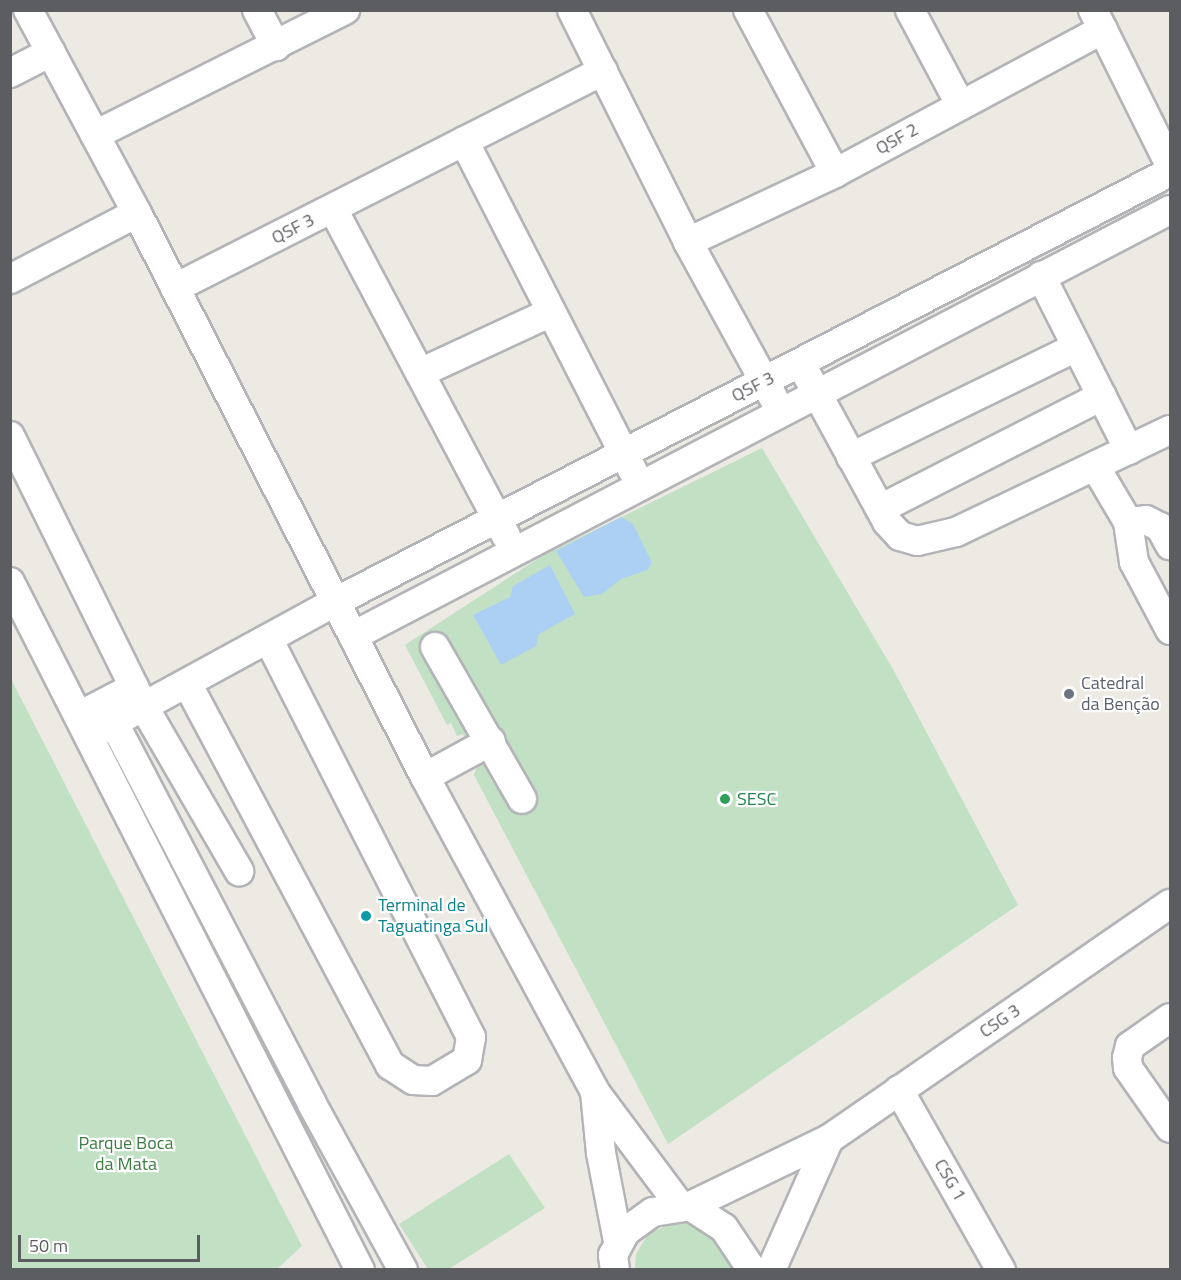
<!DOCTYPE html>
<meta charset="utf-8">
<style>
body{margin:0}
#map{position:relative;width:1181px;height:1280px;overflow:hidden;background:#eceae3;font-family:"Titillium Web",sans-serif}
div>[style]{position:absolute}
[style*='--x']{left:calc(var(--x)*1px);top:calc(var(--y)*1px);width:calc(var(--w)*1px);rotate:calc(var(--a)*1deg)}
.green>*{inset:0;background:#c2e0c4}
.water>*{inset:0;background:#abd0f4}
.roads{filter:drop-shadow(2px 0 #b3b4b8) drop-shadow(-2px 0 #b3b4b8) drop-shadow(0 2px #b3b4b8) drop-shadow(0 -2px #b3b4b8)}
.minor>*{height:28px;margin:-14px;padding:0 14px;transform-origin:14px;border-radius:14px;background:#fff}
.dots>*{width:16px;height:16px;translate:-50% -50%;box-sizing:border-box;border:3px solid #fff;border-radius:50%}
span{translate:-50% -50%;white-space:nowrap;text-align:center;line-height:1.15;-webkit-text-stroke:4.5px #fff;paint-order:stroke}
.street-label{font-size:18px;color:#5b5d61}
.worship-label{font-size:18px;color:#5b616d}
.left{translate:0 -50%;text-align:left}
.leisure-label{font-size:18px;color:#27864d}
.culture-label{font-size:18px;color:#0d838f}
.park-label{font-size:18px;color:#3f7d45}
.frame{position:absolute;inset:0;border:12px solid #5b5d61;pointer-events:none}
.scale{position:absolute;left:18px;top:1235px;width:182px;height:27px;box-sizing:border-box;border:3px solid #5b5d61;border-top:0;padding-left:8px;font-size:18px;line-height:21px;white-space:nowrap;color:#5b5d61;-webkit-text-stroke:4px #fff;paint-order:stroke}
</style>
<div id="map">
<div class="green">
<i style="clip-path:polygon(762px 448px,894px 671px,1018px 905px,668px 1144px,474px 775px,478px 763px,463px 734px,457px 736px,451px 723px,447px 725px,405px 645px,542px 556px)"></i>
<i style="clip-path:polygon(10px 677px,302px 1246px,277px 1269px,11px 1269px)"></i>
<i style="clip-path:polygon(509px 1154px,545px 1208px,449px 1269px,428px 1269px,399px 1224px)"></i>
<i style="clip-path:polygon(675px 1222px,694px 1224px,709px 1234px,740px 1270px,635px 1270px,636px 1254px,648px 1234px)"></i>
</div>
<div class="water">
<i style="clip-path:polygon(621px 517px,633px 524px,652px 563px,647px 570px,621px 579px,602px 594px,584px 597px,556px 551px)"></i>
<i style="clip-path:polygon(550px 565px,575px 614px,539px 634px,536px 646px,501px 665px,473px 615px,510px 597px,513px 586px)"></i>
</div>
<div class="roads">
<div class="minor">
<i style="--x:28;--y:10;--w:230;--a:61.8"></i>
<i style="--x:137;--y:213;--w:633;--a:62.95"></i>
<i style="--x:425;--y:777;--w:358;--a:61.6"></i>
<i style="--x:595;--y:1092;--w:144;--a:53.2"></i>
<i style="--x:257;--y:10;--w:41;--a:62.2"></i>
<i style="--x:572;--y:10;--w:259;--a:63.4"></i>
<i style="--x:688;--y:242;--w:177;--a:61.3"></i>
<i style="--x:748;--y:10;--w:185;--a:61.9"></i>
<i style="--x:910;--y:10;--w:106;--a:62"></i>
<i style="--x:1093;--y:10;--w:173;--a:63.6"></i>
<i style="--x:10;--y:73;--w:46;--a:-27.1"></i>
<i style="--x:95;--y:135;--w:280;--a:-26.6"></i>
<i style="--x:464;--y:141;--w:371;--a:62.9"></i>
<i style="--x:333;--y:209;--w:370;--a:62.1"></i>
<i style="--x:688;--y:242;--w:162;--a:-25.1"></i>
<i style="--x:835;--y:173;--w:304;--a:-28.2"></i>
<i style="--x:1041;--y:276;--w:195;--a:63.2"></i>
<i style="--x:10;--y:279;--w:143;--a:-27.5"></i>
<i style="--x:175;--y:288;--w:480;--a:-26.9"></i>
<i style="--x:420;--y:373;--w:142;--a:-24.9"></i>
<i style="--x:807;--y:375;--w:167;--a:61.4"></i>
<i style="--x:887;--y:522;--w:19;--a:47"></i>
<i style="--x:900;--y:536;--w:18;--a:16"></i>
<i style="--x:917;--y:541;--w:40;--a:-13"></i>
<i style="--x:956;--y:532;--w:237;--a:-25.5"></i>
<i style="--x:10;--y:436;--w:302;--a:63.7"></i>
<i style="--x:144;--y:707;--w:190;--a:59.9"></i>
<i style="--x:851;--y:457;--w:251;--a:-26"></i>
<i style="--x:1095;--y:466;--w:65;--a:59.5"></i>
<i style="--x:1128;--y:522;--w:40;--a:81.5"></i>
<i style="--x:1134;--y:562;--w:77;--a:62.1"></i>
<i style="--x:880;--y:509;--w:249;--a:-27"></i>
<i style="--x:1128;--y:522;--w:18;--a:-6"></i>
<i style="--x:1146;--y:520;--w:16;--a:27"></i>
<i style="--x:1160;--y:527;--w:21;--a:61"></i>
<i style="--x:10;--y:582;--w:772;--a:63.04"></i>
<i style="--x:353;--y:636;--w:921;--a:-27.54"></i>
<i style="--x:435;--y:647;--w:175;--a:60.2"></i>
<i style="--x:187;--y:683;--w:433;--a:62"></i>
<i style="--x:390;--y:1065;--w:27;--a:33"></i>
<i style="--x:413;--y:1080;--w:19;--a:3"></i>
<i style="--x:432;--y:1081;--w:41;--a:-31"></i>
<i style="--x:467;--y:1060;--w:23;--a:-80"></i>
<i style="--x:471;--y:1037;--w:447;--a:-117"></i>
<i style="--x:81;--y:715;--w:60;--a:-27.8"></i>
<i style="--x:114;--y:723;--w:429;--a:62.5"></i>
<i style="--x:312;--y:1104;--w:189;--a:61.3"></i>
<i style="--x:91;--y:735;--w:278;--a:-28.6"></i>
<i style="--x:335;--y:602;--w:939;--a:-27.25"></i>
<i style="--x:425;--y:777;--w:75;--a:-28.6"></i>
<i style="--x:1170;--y:1018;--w:49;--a:145"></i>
<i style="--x:1130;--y:1046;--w:12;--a:104"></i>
<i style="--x:1127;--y:1058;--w:10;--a:84"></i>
<i style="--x:1128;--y:1068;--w:73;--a:55"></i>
<i style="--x:899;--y:1090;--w:207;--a:60.5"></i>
<i style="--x:595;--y:1092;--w:61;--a:84.4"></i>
<i style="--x:601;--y:1153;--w:90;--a:79.1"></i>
<i style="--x:690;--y:1206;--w:154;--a:-25.7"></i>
<i style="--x:829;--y:1139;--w:414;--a:-34.6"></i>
<i style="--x:615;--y:1270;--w:15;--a:-98"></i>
<i style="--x:613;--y:1255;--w:26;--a:-62"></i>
<i style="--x:625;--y:1232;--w:34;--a:-36"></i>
<i style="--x:653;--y:1212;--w:37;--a:-9"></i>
<i style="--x:690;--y:1206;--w:40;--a:32.9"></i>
<i style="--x:724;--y:1228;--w:50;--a:56.3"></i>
<i style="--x:771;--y:1270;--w:143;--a:-66.1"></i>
</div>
</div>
<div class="dots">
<i style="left:1069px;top:694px;background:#6b7280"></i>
<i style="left:725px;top:799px;background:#2e9e5b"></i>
<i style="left:366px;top:916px;background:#0f9aa8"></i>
</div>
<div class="street-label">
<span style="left:897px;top:139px;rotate:-29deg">QSF 2</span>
<span style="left:293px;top:229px;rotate:-27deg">QSF 3</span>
<span style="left:753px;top:387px;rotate:-27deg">QSF 3</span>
<span style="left:1000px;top:1021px;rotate:-34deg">CSG 3</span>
<span style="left:950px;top:1180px;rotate:60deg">CSG 1</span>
</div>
<div class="worship-label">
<span class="left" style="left:1081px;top:694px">Catedral<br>da Benção</span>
</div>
<div class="leisure-label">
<span class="left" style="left:737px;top:799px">SESC</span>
</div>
<div class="culture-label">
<span class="left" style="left:378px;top:916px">Terminal de<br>Taguatinga Sul</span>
</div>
<div class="park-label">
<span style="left:126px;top:1154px">Parque Boca<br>da Mata</span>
</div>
<div class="frame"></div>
<div class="scale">50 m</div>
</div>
